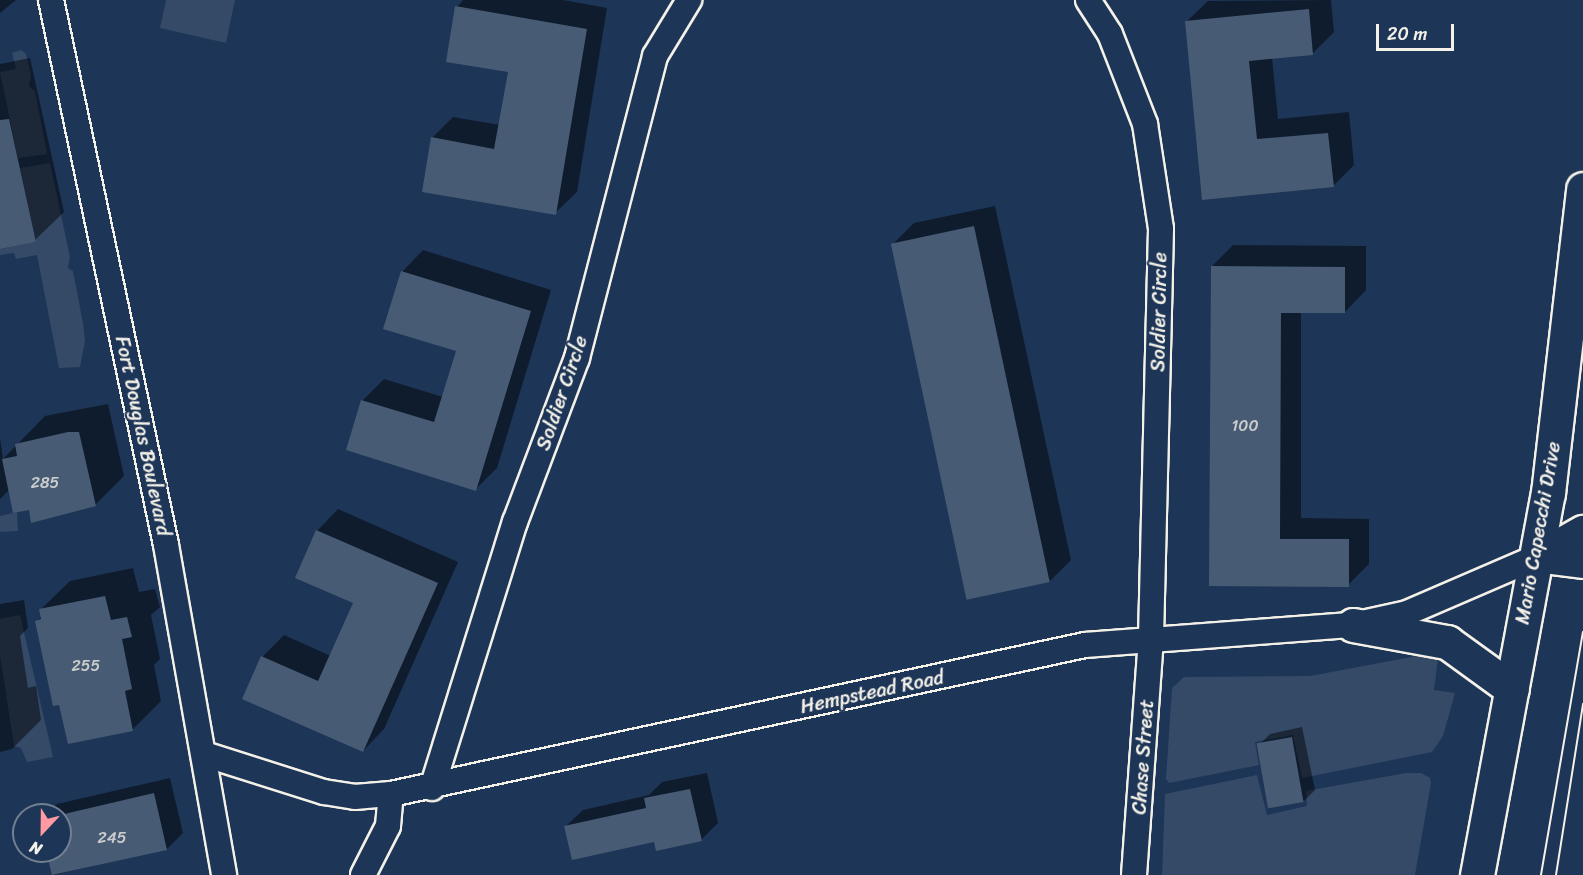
<!DOCTYPE html>
<style>
body{margin:0}
#map{position:relative;width:1583px;height:875px;overflow:hidden;background:#1d3557;font-family:Sriracha,sans-serif}
div>[style]{position:absolute}
[style*='--x']{left:calc(var(--x)*1px);top:calc(var(--y)*1px);width:calc(var(--w)*1px);rotate:calc(var(--a)*1deg)}
.green>*{inset:0;background:#354a67}
.shadow>*{inset:0;background:#0007}
.building>*{inset:0;background:#485b74;transform-origin:0 0}
.roads{filter:drop-shadow(2px 0 #f4f1e8) drop-shadow(-2px 0 #f4f1e8) drop-shadow(0 2px #f4f1e8) drop-shadow(0 -2px #f4f1e8)}
.minor>*{height:24px;margin:-12px;padding:0 12px;transform-origin:12px;border-radius:12px;background:#1d3557}
.tertiary>*{height:30px;margin:-15px;padding:0 15px;transform-origin:15px;border-radius:15px;background:#1d3557}
.secondary>*{height:33px;margin:-16.5px;padding:0 16.5px;transform-origin:16.5px;border-radius:16.5px;background:#1d3557}
.tram>*{height:1.5px;margin:-0.75px;padding:0 0.75px;transform-origin:0.75px;border-radius:0.75px;background:#f4f1e8}
span{translate:-50% -50%;white-space:nowrap;text-align:center;line-height:1.15;-webkit-text-stroke:4.5px #1d3557;paint-order:stroke}
.number-label{font-size:16px;color:#c9cccb}
.number-label span{-webkit-text-stroke-width:0}
.street-label{font-size:20px;color:#f4f1e8}
.north{position:absolute;left:12px;top:803px;width:60px;height:60px;box-sizing:border-box;background:#1d3557;border:2px solid #738091;border-radius:50%;rotate:202deg;font-size:16px;font-weight:700;line-height:24px;text-align:center;color:#f4f1e8}
.north::after{content:'';display:block;margin:auto;width:21px;height:27px;background:#ff9aa2;clip-path:polygon(50% 0,100% 100%,50% 72%,0 100%)}
.scale{position:absolute;left:1376px;top:24px;width:78px;height:27px;box-sizing:border-box;border:3px solid #f4f1e8;border-top:0;padding-left:8px;font-size:18px;line-height:21px;white-space:nowrap;color:#f4f1e8;-webkit-text-stroke:4px #1d3557;paint-order:stroke}
</style>
<div id="map">
<div class="green">
<i style="clip-path:polygon(166px 0,235px 0,226px 43px,160px 28px)"></i>
<i style="clip-path:polygon(21px 50px,26px 54px,31px 75px,29px 86px,35px 91px,47px 154px,18px 158px,0 72px,16px 69px,12px 53px)"></i>
<i style="clip-path:polygon(50px 163px,70px 257px,68px 268px,73px 271px,83px 323px,85px 341px,80px 367px,59px 368px,37px 255px,16px 259px,14px 253px,0 255px,0 249px,36px 242px,20px 168px)"></i>
<i style="clip-path:polygon(17px 512px,18px 531px,0 532px,0 516px)"></i>
<i style="clip-path:polygon(20px 615px,53px 757px,27px 762px,21px 748px,14px 746px,0 655px,0 619px)"></i>
<i style="clip-path:polygon(1422px 655px,1438px 658px,1434px 690px,1455px 693px,1443px 736px,1432px 752px,1302px 778px,1293px 735px,1255px 742px,1259px 765px,1169px 783px,1166px 779px,1172px 688px,1184px 677px,1310px 676px)"></i>
<i style="clip-path:polygon(1406px 773px,1421px 773px,1430px 778px,1431px 783px,1415px 875px,1162px 875px,1165px 794px,1257px 775px,1267px 815px,1307px 806px,1306px 791px)"></i>
</div>
<div class="shadow">
<i style="clip-path:polygon(0 0,16px 0,0 13px)"></i>
<i style="clip-path:polygon(463px 0,563px 0,607px 8px,577px 192px,555px 213px,432px 138px,453px 117px,500px 125px,509px 71px,457px 7px)"></i>
<i style="clip-path:polygon(1331px 0,1334px 32px,1313px 53px,1272px 57px,1278px 119px,1349px 112px,1354px 165px,1333px 186px,1204px 198px,1186px 22px,1208px 1px)"></i>
<i style="clip-path:polygon(30px 58px,64px 212px,35px 240px,0 247px,0 64px)"></i>
<i style="clip-path:polygon(995px 206px,1071px 560px,1050px 581px,893px 244px,914px 223px)"></i>
<i style="clip-path:polygon(1233px 245px,1366px 246px,1366px 290px,1345px 312px,1301px 311px,1301px 518px,1369px 519px,1369px 564px,1348px 585px,1211px 585px,1212px 266px)"></i>
<i style="clip-path:polygon(423px 250px,551px 290px,497px 468px,476px 489px,348px 449px,363px 400px,384px 379px,443px 397px,458px 350px,402px 272px)"></i>
<i style="clip-path:polygon(108px 404px,124px 476px,95px 505px,30px 508px,10px 489px,0 499px,0 438px,3px 459px,45px 416px)"></i>
<i style="clip-path:polygon(338px 509px,458px 562px,384px 729px,363px 751px,244px 698px,263px 656px,284px 635px,331px 656px,355px 603px,317px 531px)"></i>
<i style="clip-path:polygon(133px 568px,139px 592px,155px 589px,160px 607px,151px 615px,160px 659px,154px 665px,161px 701px,132px 730px,60px 703px,37px 621px,42px 616px,41px 609px,70px 581px)"></i>
<i style="clip-path:polygon(24px 600px,28px 628px,20px 636px,28px 688px,36px 686px,41px 720px,12px 749px,0 752px,0 604px)"></i>
<i style="clip-path:polygon(1302px 727px,1315px 790px,1304px 801px,1259px 745px,1270px 734px)"></i>
<i style="clip-path:polygon(707px 773px,718px 823px,701px 840px,655px 840px,566px 826px,583px 810px,649px 795px,662px 782px)"></i>
<i style="clip-path:polygon(170px 778px,183px 833px,167px 849px,54px 875px,48px 851px,60px 851px,60px 815px,46px 815px,57px 804px)"></i>
</div>
<div class="building">
<i style="clip-path:polygon(455px 6px,587px 29px,556px 215px,422px 192px,431px 137px,494px 149px,508px 72px,446px 62px)"></i>
<i style="clip-path:polygon(1309px 9px,1313px 55px,1249px 61px,1257px 139px,1328px 133px,1334px 187px,1202px 200px,1185px 21px)"></i>
<i style="clip-path:polygon(9px 119px,36px 242px,0 249px,0 120px)"></i>
<i style="left:974px;top:226px;width:364px;height:85px;rotate:78deg"></i>
<i style="clip-path:polygon(1211px 266px,1345px 267px,1345px 313px,1281px 313px,1280px 539px,1349px 539px,1349px 587px,1209px 586px)"></i>
<i style="clip-path:polygon(401px 271px,531px 311px,476px 491px,346px 450px,361px 400px,434px 422px,456px 351px,383px 329px)"></i>
<i style="clip-path:polygon(68px 432px,79px 432px,96px 506px,31px 523px,29px 510px,13px 513px,2px 459px,17px 456px,15px 444px)"></i>
<i style="clip-path:polygon(316px 530px,438px 583px,363px 752px,242px 699px,261px 656px,318px 681px,353px 603px,295px 578px)"></i>
<i style="clip-path:polygon(105px 596px,111px 620px,127px 617px,132px 637px,122px 639px,132px 689px,125px 691px,133px 731px,68px 744px,59px 705px,53px 706px,35px 621px,41px 619px,39px 609px)"></i>
<i style="left:1292px;top:737px;width:66px;height:36px;rotate:80deg"></i>
<i style="clip-path:polygon(690px 789px,702px 841px,656px 851px,654px 842px,572px 860px,564px 826px,646px 808px,644px 798px)"></i>
<i style="clip-path:polygon(154px 793px,167px 850px,52px 875px,46px 851px,60px 851px,60px 815px)"></i>
</div>
<div class="roads">
<div class="minor">
<i style="--x:51;--y:0;--w:557;--a:78.08"></i>
<i style="--x:166;--y:545;--w:335;--a:80"></i>
<i style="--x:1088;--y:0;--w:40;--a:57.1"></i>
<i style="--x:1110;--y:34;--w:97;--a:68.7"></i>
<i style="--x:1145;--y:124;--w:106;--a:81.3"></i>
<i style="--x:1161;--y:229;--w:409;--a:91.4"></i>
<i style="--x:1151;--y:638;--w:238;--a:94.1"></i>
<i style="--x:204;--y:754;--w:126;--a:17.6"></i>
<i style="--x:324;--y:792;--w:31;--a:9"></i>
<i style="--x:355;--y:797;--w:36;--a:-5"></i>
<i style="--x:391;--y:794;--w:710;--a:-12.12"></i>
<i style="--x:1085;--y:645;--w:269;--a:-4.3"></i>
<i style="--x:1353;--y:625;--w:55;--a:-12.5"></i>
<i style="--x:1407;--y:613;--w:142;--a:-23.3"></i>
<i style="--x:432;--y:788;--w:279;--a:-72.7"></i>
<i style="--x:515;--y:522;--w:175;--a:-69.3"></i>
<i style="--x:577;--y:358;--w:312;--a:-75.5"></i>
<i style="--x:655;--y:56;--w:66;--a:-58.7"></i>
<i style="--x:363;--y:875;--w:55;--a:-63"></i>
<i style="--x:388;--y:826;--w:32;--a:-85"></i>
</div>
<div class="tertiary">
<i style="--x:1537;--y:557;--w:53;--a:-29.5"></i>
<i style="--x:1537;--y:557;--w:46;--a:7.4"></i>
</div>
<div class="secondary">
<i style="--x:1353;--y:625;--w:96;--a:10.3"></i>
<i style="--x:1447;--y:642;--w:80;--a:35.9"></i>
<i style="--x:1477;--y:875;--w:389;--a:-79.5"></i>
<i style="--x:1548;--y:493;--w:306;--a:-83.4"></i>
</div>
</div>
<div class="tram">
<i style="--x:1541;--y:875;--w:246;--a:-80.2"></i>
<i style="--x:1556;--y:875;--w:173;--a:-81"></i>
</div>
<div class="number-label">
<span style="left:1245px;top:426px">100</span>
<span style="left:45px;top:483px">285</span>
<span style="left:86px;top:666px">255</span>
<span style="left:112px;top:838px">245</span>
</div>
<div class="street-label">
<span style="left:1159px;top:312px;rotate:-89deg">Soldier Circle</span>
<span style="left:562px;top:393px;rotate:-71deg">Soldier Circle</span>
<span style="left:143px;top:436px;rotate:78deg">Fort Douglas Boulevard</span>
<span style="left:1538px;top:533px;rotate:-80deg">Mario Capecchi Drive</span>
<span style="left:872px;top:692px;rotate:-12deg">Hempstead Road</span>
<span style="left:1143px;top:757px;rotate:-86deg">Chase Street</span>
</div>
<div class="north">N</div>
<div class="scale">20 m</div>
</div>
